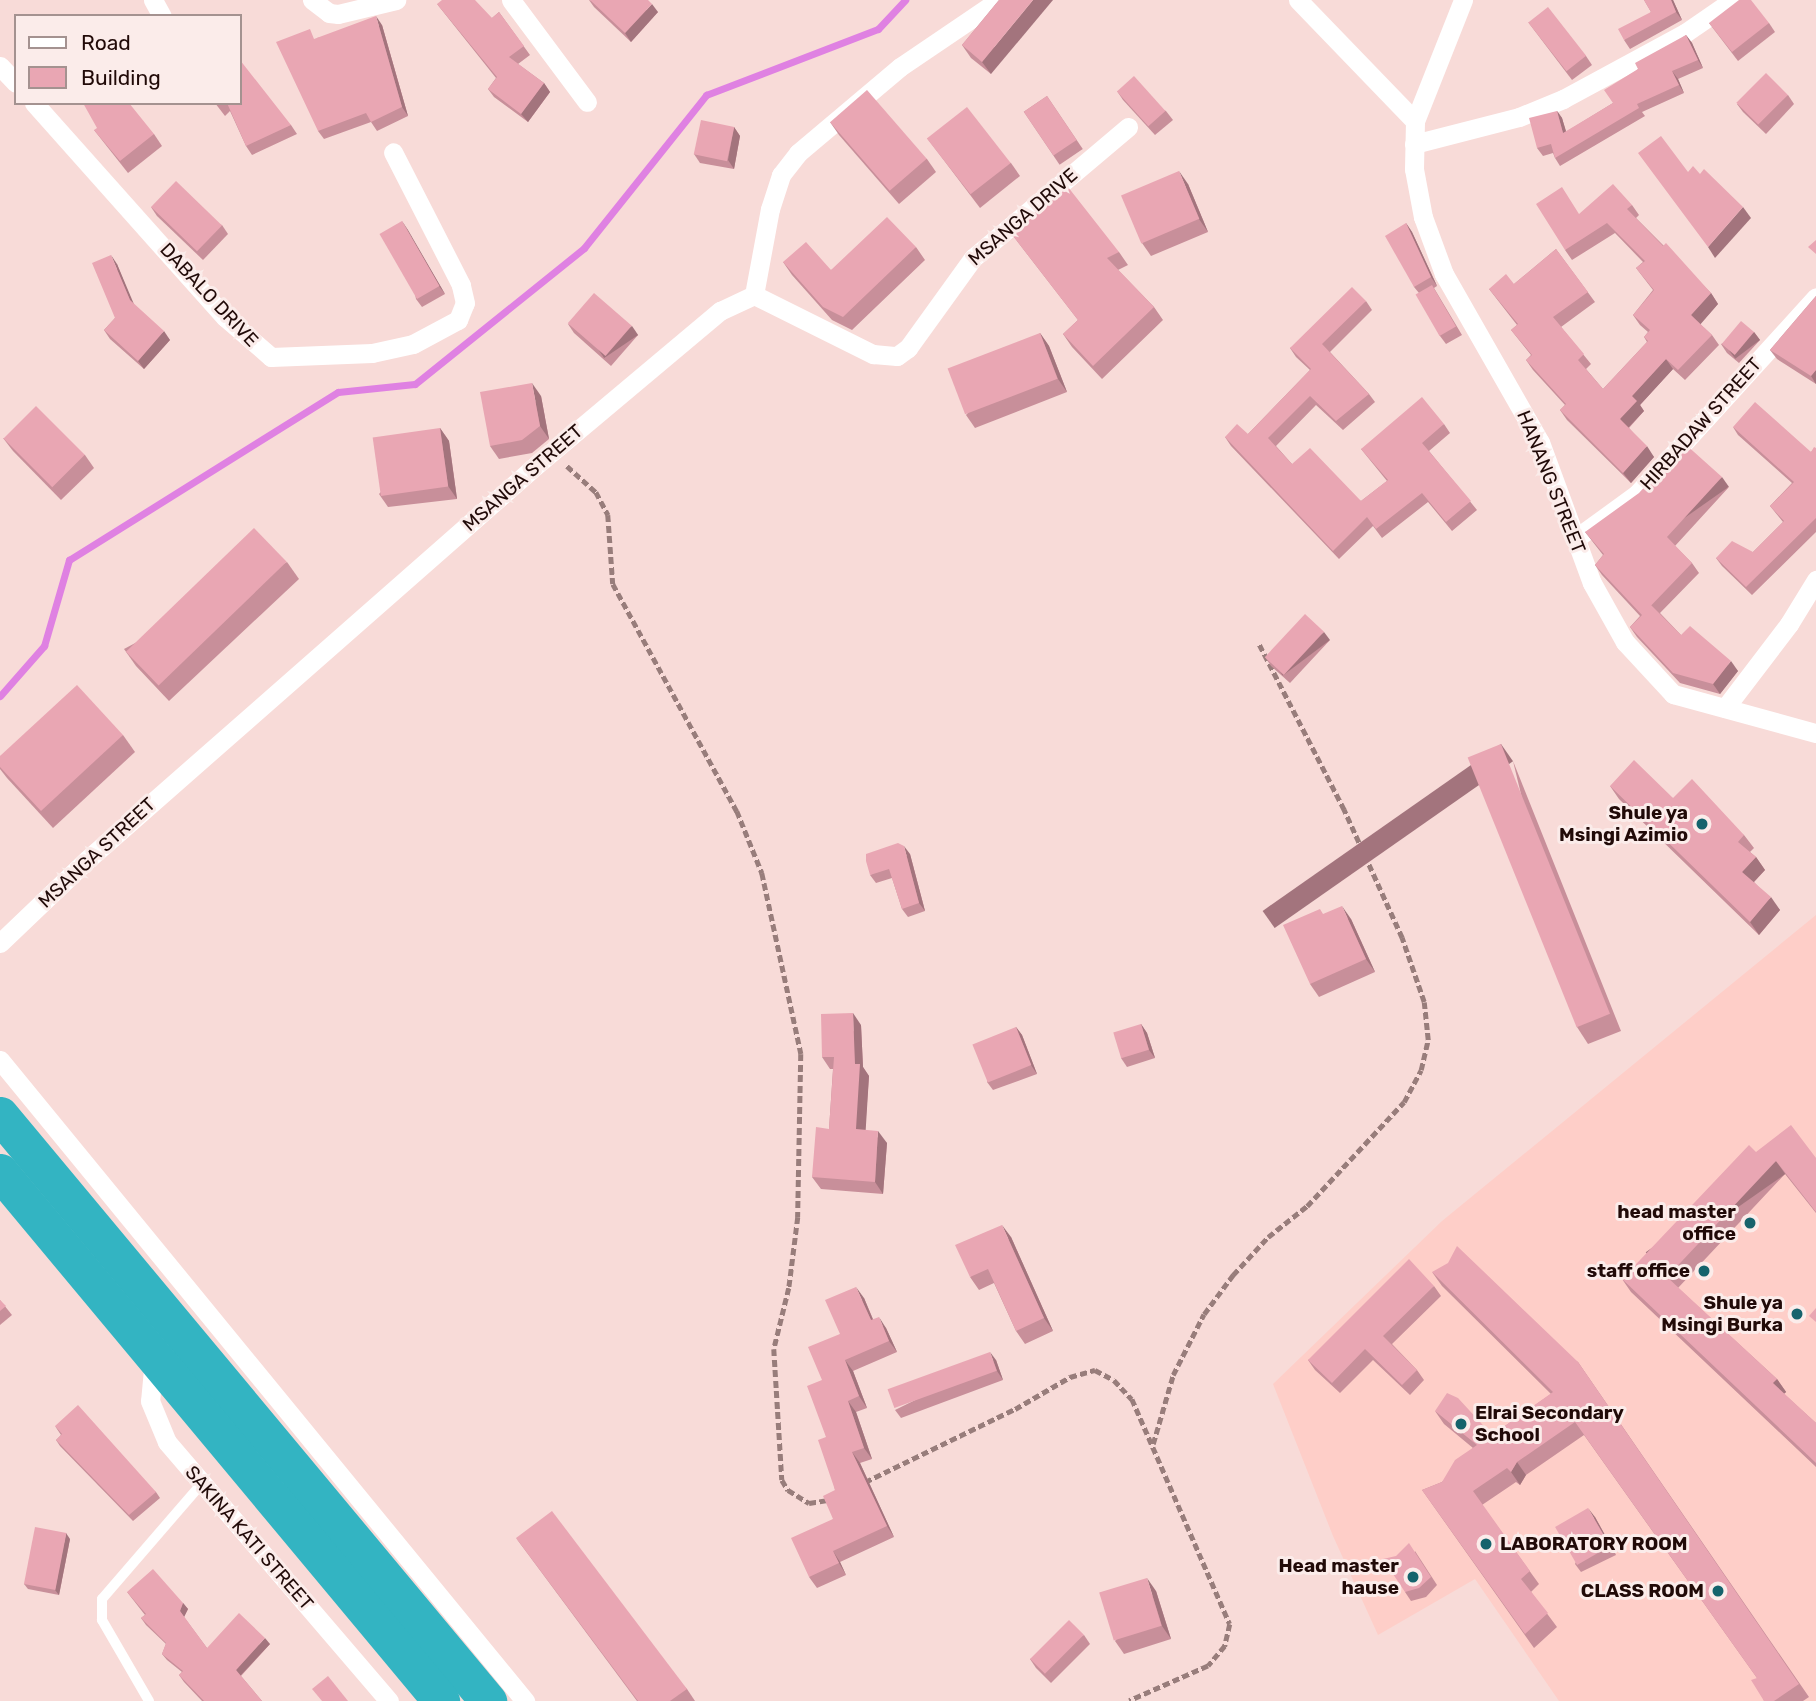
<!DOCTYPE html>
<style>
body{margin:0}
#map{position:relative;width:1816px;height:1701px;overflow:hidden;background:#f8dbd8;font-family:Rubik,sans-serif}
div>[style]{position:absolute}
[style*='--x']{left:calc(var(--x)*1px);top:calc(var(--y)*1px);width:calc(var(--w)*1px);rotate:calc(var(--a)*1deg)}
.built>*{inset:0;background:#fecec8}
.stream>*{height:7px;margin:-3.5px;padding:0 3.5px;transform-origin:3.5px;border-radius:3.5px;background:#df81e2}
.path>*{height:4.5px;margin-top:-2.25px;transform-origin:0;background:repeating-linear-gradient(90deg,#987d7b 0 7px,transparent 0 10.5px)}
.lane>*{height:10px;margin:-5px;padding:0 5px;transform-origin:5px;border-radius:5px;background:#fff}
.street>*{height:19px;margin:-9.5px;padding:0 9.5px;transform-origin:9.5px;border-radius:9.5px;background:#fff}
.highway>*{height:37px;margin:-18.5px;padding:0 18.5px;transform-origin:18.5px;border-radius:18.5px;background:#33b4c2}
.wall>*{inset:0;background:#c88f9a;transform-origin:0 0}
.shaded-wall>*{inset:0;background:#a3747d;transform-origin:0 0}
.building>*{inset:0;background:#e9a6b3;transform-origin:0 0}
.dots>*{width:19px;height:19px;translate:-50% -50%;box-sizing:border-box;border:4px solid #fbecea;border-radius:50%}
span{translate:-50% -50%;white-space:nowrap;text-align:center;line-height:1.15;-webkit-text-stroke:6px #fbecea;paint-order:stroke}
.street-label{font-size:19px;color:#210a08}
.poi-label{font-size:19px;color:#210a08;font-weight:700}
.right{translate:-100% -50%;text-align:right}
.left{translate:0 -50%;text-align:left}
.legend{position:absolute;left:14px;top:14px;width:228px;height:91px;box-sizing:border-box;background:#fbecea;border:2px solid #a49290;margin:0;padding:9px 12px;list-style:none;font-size:21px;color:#210a08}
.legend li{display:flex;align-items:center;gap:14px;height:35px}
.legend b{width:35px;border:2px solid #a49290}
</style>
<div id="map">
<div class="built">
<i style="clip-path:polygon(1816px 915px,1816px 1701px,1559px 1701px,1475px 1579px,1378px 1635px,1333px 1536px,1273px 1384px,1442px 1221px)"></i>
</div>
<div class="stream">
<i style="--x:0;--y:696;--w:67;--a:-48.7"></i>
<i style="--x:44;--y:646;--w:90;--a:-73.8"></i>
<i style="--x:69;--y:560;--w:317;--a:-32"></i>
<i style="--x:338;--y:392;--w:77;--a:-5.9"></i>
<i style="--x:415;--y:384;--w:217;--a:-38.8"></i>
<i style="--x:584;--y:248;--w:196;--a:-51.4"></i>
<i style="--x:706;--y:95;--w:184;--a:-21"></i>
<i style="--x:878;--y:29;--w:40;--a:-47"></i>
</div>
<div class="path">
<i style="--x:567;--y:466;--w:39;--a:42"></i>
<i style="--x:596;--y:492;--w:26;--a:62"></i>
<i style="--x:608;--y:515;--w:69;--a:85.9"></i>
<i style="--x:613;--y:584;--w:259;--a:61.4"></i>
<i style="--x:737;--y:811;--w:67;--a:68"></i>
<i style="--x:762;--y:873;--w:185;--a:77.8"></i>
<i style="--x:801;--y:1054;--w:163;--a:91.1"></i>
<i style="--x:798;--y:1217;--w:72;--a:97.2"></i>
<i style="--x:789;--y:1288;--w:63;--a:103.8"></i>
<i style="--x:774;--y:1349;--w:131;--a:86.5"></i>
<i style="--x:782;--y:1480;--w:12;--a:59"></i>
<i style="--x:788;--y:1490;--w:25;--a:32"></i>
<i style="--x:809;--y:1503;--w:20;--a:-9"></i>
<i style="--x:1153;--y:1444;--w:72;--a:-73.8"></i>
<i style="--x:1173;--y:1375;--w:68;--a:-63.1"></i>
<i style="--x:1204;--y:1314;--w:49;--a:-53.4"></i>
<i style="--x:1233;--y:1275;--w:52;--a:-47.4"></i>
<i style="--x:1268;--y:1237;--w:50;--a:-38.5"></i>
<i style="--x:1307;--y:1206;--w:142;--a:-47"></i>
<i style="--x:1404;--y:1102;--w:36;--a:-62"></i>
<i style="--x:1421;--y:1070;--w:31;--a:-77"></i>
<i style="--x:1428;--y:1040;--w:38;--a:-96"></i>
<i style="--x:1424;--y:1002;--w:68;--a:-109"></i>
<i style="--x:1402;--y:938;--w:141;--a:-114.4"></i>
<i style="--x:1344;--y:810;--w:188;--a:-117.2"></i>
<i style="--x:865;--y:1482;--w:167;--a:-26"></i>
<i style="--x:1015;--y:1409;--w:64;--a:-30.2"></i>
<i style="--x:1070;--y:1377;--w:26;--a:-16"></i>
<i style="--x:1095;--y:1370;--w:21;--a:28"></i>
<i style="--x:1114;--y:1380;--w:26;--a:47"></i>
<i style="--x:1132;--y:1399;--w:245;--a:66.5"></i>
<i style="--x:1230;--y:1624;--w:23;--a:103"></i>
<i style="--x:1225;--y:1646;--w:26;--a:130"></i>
<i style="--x:1208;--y:1666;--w:86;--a:156.1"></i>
</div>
<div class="lane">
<i style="--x:149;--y:1701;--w:94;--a:-120.1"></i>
<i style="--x:102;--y:1620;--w:21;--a:-90"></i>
<i style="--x:102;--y:1599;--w:153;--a:-49.2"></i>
</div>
<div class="street">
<i style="--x:153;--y:0;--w:18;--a:61"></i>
<i style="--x:312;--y:0;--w:21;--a:37"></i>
<i style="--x:329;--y:13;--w:9;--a:6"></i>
<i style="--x:338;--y:14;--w:60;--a:-13.6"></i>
<i style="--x:511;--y:0;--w:127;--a:53.3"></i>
<i style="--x:1298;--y:0;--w:168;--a:46"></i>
<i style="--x:1463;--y:0;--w:130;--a:111.6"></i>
<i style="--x:1415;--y:121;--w:48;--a:91.2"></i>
<i style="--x:1414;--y:169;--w:49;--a:79.4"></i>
<i style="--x:1423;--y:217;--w:61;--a:69.8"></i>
<i style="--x:1444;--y:274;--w:193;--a:60.3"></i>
<i style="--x:1540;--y:442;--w:150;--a:69.8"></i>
<i style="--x:1592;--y:583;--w:68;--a:60.8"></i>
<i style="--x:1625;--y:642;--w:71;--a:47.3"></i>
<i style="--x:1673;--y:694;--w:148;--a:15.3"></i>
<i style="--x:0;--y:66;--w:23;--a:47"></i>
<i style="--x:34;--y:103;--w:287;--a:48.3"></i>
<i style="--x:225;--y:317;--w:61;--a:41"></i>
<i style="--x:271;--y:357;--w:101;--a:-2.3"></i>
<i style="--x:372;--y:353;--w:42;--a:-12.4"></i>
<i style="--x:413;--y:344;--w:51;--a:-28.1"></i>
<i style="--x:458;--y:320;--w:18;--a:-68"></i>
<i style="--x:465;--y:303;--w:18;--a:-103"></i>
<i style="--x:461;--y:285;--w:149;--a:-117.1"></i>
<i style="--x:1414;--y:144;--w:108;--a:-14.4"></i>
<i style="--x:1519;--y:117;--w:48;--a:-22.2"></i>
<i style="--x:1563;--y:99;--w:139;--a:-28.4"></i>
<i style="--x:1685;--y:33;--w:58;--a:-34.5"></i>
<i style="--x:754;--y:295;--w:133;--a:26.4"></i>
<i style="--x:873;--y:354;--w:24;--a:5"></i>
<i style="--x:897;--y:356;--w:14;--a:-36"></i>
<i style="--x:908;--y:348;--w:111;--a:-54.2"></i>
<i style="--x:973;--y:258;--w:203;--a:-40.2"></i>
<i style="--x:754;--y:295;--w:87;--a:-79.5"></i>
<i style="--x:770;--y:209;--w:36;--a:-72"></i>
<i style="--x:781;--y:175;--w:28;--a:-52"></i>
<i style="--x:798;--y:153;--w:133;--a:-40.1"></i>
<i style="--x:900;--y:67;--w:120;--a:-34.1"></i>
<i style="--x:1575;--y:539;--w:77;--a:-36"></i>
<i style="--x:1637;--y:494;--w:266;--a:-47.7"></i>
<i style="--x:1725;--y:708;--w:106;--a:-52.7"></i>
<i style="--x:1789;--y:624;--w:52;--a:-58.5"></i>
<i style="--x:0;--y:943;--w:122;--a:-43.7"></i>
<i style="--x:88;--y:859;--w:594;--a:-41.31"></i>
<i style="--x:534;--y:467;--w:243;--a:-40"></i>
<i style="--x:720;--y:311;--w:38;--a:-25"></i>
<i style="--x:0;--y:1060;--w:829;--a:50.68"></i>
<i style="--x:154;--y:1359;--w:42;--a:95.4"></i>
<i style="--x:150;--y:1401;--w:44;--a:67.5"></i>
<i style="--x:167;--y:1442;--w:341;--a:49.4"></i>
</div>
<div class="highway">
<i style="--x:0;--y:1115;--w:763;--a:50.21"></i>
<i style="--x:0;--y:1172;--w:689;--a:50.18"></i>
</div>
<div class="wall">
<i style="clip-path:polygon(589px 0,658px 12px,631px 42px,594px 7px)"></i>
<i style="clip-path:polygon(999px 0,991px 74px,971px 58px,962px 45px)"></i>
<i style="clip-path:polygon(1644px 0,1673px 0,1682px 20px,1630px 49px,1624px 40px,1651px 12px)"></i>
<i style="clip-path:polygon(437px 4px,492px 18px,499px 12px,530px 55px,518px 64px,544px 83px,550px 92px,528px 122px,494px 97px,488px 89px,496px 78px)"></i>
<i style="clip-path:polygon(1528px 22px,1586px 56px,1592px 65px,1572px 80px)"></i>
<i style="clip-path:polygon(1709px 23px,1769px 23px,1775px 32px,1738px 61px)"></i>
<i style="clip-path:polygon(382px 25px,408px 116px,377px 131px,371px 122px,324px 139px,318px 131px,317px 38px)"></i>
<i style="clip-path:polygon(1686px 35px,1692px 43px,1703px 68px,1678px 79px,1684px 93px,1642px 112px,1645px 116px,1560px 166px,1555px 158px,1553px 153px,1543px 156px,1537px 148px,1557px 111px,1562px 118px,1566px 132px,1613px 103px,1638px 69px)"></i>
<i style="clip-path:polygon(1117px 91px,1166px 111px,1173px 120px,1155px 135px,1123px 100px)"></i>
<i style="clip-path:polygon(1788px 95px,1794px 104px,1766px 134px,1743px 112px,1737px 104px)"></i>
<i style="left:1047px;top:96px;width:64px;height:28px;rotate:56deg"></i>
<i style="clip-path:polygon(215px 103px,240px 103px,291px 125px,297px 134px,252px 155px,246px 146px,230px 111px,225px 116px)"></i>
<i style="clip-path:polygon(830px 122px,927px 159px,936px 172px,899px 204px,839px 135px)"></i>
<i style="clip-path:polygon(734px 127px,740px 136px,734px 169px,700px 163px,694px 154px)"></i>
<i style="clip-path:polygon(94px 130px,154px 134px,162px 146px,128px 173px)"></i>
<i style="clip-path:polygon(927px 138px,1011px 163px,1020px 176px,980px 208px)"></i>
<i style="clip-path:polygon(1188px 184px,1208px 232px,1151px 256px,1142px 243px)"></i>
<i style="clip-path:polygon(1632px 205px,1639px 215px,1636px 218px,1711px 293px,1718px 304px,1700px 324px,1712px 335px,1719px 345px,1685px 380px,1673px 369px,1640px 405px,1644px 411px,1629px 428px,1654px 457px,1631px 483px,1567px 420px,1560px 410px,1565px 405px,1533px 370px,1526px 360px,1531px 355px,1511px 330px,1517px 325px,1489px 289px,1514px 284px,1556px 249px,1595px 302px,1561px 327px,1591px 364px,1586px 369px,1603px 389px,1647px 342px,1644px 337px,1648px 332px,1640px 325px,1633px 315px,1653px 290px,1636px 268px,1643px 262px,1615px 233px,1572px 260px,1565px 250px,1580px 214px)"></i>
<i style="clip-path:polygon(151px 207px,222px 225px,228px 234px,203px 260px,157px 216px)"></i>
<i style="clip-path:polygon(402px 221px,445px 294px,422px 307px,416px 299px)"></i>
<i style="clip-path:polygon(1406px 223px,1412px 232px,1437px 286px,1434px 288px,1462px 335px,1446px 344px,1440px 336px,1419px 293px,1414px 287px)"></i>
<i style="clip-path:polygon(1010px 232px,1119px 252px,1128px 265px,1118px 270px,1154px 307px,1163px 320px,1102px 379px,1072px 347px,1063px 334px,1078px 320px)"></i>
<i style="clip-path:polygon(916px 247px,925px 260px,852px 330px,832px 320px,792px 275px,783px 262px,831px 270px)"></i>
<i style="clip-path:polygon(117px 264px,133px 304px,170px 340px,144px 369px,110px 339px,104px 330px,115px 318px)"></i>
<i style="clip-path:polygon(1816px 296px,1816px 384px,1777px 359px,1770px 350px)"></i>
<i style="clip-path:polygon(1366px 301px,1372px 310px,1330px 352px,1369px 394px,1375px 402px,1343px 430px,1316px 405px,1276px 446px,1292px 464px,1361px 501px,1387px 481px,1361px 449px,1444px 424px,1450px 433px,1429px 451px,1477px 510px,1452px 531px,1428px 502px,1382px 538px,1373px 526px,1339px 559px,1231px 446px,1225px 437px,1248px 434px,1310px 370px,1296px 357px,1290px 348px)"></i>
<i style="clip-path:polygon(568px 324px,638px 335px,611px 366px,574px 333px)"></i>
<i style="clip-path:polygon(1754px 332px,1760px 340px,1739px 363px,1727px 353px,1721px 344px)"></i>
<i style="clip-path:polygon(1040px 333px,1049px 346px,1067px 392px,975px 428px,966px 415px)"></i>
<i style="clip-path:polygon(541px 396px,549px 439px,532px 453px,499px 459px,490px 446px)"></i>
<i style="clip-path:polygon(1733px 427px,1811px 452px,1816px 448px,1816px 532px,1752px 595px,1722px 566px,1716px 558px,1753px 552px,1783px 522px,1770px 506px,1792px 483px,1738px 435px)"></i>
<i style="clip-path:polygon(440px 428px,449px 441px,457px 499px,388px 507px,379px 494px)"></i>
<i style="clip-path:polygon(3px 438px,85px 455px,94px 468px,61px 500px,13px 451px)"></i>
<i style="clip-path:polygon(1729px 487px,1675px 546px,1692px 563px,1699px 573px,1660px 613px,1681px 635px,1738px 671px,1720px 694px,1680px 683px,1637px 637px,1630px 627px,1640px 616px,1602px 575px,1595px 565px,1603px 555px,1585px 532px)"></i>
<i style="clip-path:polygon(287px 562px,299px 579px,169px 701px,136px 666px,124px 649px)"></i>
<i style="clip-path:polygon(1330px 640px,1290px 683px,1271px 666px,1265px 657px)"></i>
<i style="clip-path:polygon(123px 735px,135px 752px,53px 828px,7px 778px,0 769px,0 756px)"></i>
<i style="clip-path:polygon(1513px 761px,1621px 1031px,1588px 1044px,1577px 1027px)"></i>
<i style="clip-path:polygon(1610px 786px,1673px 798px,1744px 835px,1754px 848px,1750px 852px,1756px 857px,1765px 870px,1754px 882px,1780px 910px,1759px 935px,1619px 799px)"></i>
<i style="clip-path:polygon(910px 854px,925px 911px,908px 917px,902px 909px,892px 878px,876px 883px,870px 875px)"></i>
<i style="clip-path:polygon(1324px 914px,1351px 919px,1375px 972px,1319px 997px,1310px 984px)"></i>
<i style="clip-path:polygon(1141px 1024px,1147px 1033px,1155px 1058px,1127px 1067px,1121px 1058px)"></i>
<i style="clip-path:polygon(861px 1025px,863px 1067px,869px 1076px,865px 1130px,887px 1143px,883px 1194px,821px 1189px,812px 1177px,829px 1129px,833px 1069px,830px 1069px,822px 1057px)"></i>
<i style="clip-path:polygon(1016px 1027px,1022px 1035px,1037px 1074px,993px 1090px,987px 1082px)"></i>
<i style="clip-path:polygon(1756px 1152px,1816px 1158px,1816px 1213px,1785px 1174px,1678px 1288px,1777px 1379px,1786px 1392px,1784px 1394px,1816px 1423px,1816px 1467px,1631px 1292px,1622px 1279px)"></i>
<i style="clip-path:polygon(1011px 1237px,1053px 1331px,1025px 1344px,1016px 1331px,994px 1283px,979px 1290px,970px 1277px)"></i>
<i style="clip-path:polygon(1432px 1272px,1578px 1362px,1809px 1697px,1803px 1701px,1764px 1701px,1757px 1678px,1584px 1435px,1526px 1475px,1520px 1485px,1516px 1482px,1482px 1505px,1539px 1584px,1531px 1592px,1557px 1627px,1534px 1648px,1422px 1490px,1442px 1482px,1473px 1448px,1444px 1424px,1435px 1411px,1492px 1435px,1551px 1394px,1442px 1286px)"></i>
<i style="clip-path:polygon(1434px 1286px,1441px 1296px,1392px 1344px,1417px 1370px,1424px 1380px,1410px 1395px,1373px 1360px,1340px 1393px,1315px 1370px,1308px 1360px)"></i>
<i style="clip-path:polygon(864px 1298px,873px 1319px,886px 1328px,897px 1352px,853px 1371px,867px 1408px,856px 1412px,872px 1459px,860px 1463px,894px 1537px,840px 1562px,846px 1575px,817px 1588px,809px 1577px,833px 1519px,835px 1490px,826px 1437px,822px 1380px,840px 1334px)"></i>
<i style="clip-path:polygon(0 1300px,12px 1315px,0 1325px)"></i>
<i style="clip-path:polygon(996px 1360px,1003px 1380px,901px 1418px,895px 1410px)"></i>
<i style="clip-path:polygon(55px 1426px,156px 1492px,160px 1498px,133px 1521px,60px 1446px,56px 1440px,61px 1435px)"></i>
<i style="clip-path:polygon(1595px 1517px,1616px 1555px,1581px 1572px,1575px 1564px)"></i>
<i style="clip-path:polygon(516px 1538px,687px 1689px,695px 1701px,637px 1701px)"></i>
<i style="clip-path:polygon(70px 1539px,59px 1595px,28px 1589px,24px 1584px)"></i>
<i style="clip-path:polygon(1415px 1551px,1437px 1585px,1426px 1597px,1411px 1601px,1405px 1592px)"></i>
<i style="clip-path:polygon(1156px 1591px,1171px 1639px,1124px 1654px,1115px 1641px)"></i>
<i style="clip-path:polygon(127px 1592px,183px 1603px,188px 1609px,184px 1617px,207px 1648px,270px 1644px,241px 1676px,262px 1701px,202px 1701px,184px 1682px,179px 1675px,182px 1672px,167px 1660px,162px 1654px,166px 1644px,146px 1625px,141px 1618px,145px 1615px)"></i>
<i style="clip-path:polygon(1084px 1635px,1090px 1644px,1051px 1683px,1036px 1668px,1030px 1659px)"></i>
</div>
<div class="shaded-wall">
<i style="clip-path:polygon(1033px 0,1053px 0,991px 74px,982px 62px)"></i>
<i style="clip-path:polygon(1671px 0,1673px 0,1682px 20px,1676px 12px)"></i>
<i style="clip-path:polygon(652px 4px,658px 12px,631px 42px,625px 33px)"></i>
<i style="clip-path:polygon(376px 16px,382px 25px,408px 116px,402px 107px)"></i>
<i style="clip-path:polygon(1686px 35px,1692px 43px,1703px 68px,1698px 60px)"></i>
<i style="clip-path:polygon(1672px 71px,1678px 79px,1684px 93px,1679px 85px)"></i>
<i style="clip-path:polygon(544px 83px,550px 92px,528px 122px,521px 114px)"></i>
<i style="clip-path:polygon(1557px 111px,1562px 118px,1569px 141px,1563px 133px)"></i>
<i style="clip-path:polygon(734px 127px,740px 136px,734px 169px,728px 160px)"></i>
<i style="clip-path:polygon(1179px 171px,1188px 184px,1208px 232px,1199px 219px)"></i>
<i style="clip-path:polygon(1743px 207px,1751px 218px,1715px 258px,1708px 247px)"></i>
<i style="clip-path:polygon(402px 221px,408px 230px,445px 294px,439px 286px)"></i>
<i style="clip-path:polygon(1406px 223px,1412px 232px,1437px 286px,1431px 277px)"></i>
<i style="clip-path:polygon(111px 255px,117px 264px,136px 309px,130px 300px)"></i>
<i style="clip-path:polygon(1711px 293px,1718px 304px,1699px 326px,1691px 315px)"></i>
<i style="left:632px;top:326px;width:11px;height:41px;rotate:56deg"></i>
<i style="clip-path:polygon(164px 331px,170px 340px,144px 369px,138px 361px)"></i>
<i style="left:1754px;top:332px;width:10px;height:31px;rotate:53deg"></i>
<i style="clip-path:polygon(1040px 333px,1049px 346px,1067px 392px,1058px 379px)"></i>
<i style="clip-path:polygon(1666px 359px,1673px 369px,1640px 405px,1644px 411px,1627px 429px,1620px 419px,1632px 396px)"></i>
<i style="clip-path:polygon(1816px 370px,1816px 384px,1811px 376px)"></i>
<i style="clip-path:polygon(532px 383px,541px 396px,549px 439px,540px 426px)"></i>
<i style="clip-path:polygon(440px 428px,449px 441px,457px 499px,448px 486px)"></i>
<i style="clip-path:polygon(1647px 446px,1654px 457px,1631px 483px,1623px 473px)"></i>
<i style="left:1722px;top:477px;width:12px;height:81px;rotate:55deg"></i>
<i style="left:1324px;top:632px;width:10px;height:59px;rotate:53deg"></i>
<i style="clip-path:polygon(1731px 661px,1738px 671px,1720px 694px,1713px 684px)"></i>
<i style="left:1501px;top:744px;width:21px;height:291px;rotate:55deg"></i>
<i style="clip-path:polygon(904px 846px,910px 854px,925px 911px,919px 903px)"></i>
<i style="clip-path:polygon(1756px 857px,1765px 870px,1751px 885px,1742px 872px)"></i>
<i style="clip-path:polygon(1771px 897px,1780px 910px,1759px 935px,1750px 922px)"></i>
<i style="clip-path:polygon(1342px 906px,1351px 919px,1375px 972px,1366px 959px)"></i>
<i style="clip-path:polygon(853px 1013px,861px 1025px,863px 1067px,869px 1076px,865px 1141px,856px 1129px)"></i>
<i style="clip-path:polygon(1141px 1024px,1147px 1033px,1155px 1058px,1149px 1050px)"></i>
<i style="clip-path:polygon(1016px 1027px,1022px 1035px,1037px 1074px,1031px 1065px)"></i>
<i style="clip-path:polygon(878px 1131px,887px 1143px,883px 1194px,875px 1182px)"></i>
<i style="left:1776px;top:1161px;width:16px;height:159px;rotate:55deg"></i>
<i style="clip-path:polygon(1002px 1225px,1011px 1237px,1053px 1331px,1044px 1318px)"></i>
<i style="clip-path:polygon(856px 1287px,864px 1298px,878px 1332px,871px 1320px)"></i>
<i style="clip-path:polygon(879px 1317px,886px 1328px,897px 1352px,889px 1341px)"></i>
<i style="clip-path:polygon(990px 1352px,996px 1360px,1003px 1380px,997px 1371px)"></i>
<i style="clip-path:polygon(845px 1360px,853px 1371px,867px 1408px,859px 1396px)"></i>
<i style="left:1777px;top:1379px;width:16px;height:6px;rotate:55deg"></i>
<i style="clip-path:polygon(848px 1401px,856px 1412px,872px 1459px,864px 1448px)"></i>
<i style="clip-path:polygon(852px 1452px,860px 1463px,894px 1537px,887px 1526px)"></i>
<i style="clip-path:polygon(1517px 1462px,1526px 1475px,1520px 1485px,1511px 1472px)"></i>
<i style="clip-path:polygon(1588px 1508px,1595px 1517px,1616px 1555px,1610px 1546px)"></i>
<i style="clip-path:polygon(66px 1533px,70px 1539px,59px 1595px,55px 1590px)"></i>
<i style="clip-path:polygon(833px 1551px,840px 1562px,846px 1575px,839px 1563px)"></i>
<i style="clip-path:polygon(1147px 1578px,1156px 1591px,1171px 1639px,1162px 1626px)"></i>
<i style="clip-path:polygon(183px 1603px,188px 1609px,184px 1617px,180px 1611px)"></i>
<i style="clip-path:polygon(265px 1638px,270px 1644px,240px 1676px,236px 1670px)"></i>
</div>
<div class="building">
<i style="clip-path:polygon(442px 0,475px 0,492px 18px,499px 12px,524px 46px,509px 57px,544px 83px,521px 114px,488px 89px,497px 77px,437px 4px)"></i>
<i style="clip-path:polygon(590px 0,648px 0,652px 4px,625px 33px)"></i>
<i style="clip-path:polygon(999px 0,1033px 0,982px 62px,962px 45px)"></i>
<i style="clip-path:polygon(1644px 0,1671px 0,1676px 12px,1624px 40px,1618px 29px,1651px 12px)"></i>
<i style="clip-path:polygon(1739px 0,1751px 0,1769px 23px,1732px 52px,1709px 23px)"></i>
<i style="left:1548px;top:7px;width:62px;height:25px;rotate:52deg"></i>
<i style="clip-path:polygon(376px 16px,402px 107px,371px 122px,366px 113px,318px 131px,276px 42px,310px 29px,314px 39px)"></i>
<i style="clip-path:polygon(1686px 35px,1698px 60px,1672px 71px,1679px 85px,1637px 104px,1639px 108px,1555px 158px,1551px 144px,1537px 148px,1529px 118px,1557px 111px,1563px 133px,1613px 103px,1604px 90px,1638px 69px,1635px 63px)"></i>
<i style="clip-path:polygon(240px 60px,291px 125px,246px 146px,227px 103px,240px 103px)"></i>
<i style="left:1766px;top:73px;width:31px;height:42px;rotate:45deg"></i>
<i style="left:1134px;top:76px;width:47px;height:23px;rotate:48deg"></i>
<i style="left:867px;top:90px;width:91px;height:49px;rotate:49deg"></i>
<i style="left:1047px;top:96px;width:53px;height:28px;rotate:56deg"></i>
<i style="clip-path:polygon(83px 103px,129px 103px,154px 134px,120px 161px,94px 130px,97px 128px)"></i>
<i style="left:967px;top:107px;width:71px;height:51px;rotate:52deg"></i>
<i style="left:701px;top:120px;width:34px;height:35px;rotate:12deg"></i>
<i style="clip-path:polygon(1661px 136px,1688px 172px,1693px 166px,1700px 174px,1704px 169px,1743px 207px,1708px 247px,1638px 153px)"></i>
<i style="left:1179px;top:171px;width:52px;height:63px;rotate:67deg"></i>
<i style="left:176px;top:181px;width:64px;height:36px;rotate:44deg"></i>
<i style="clip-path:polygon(1613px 184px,1632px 205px,1627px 209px,1663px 246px,1666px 243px,1711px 293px,1691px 315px,1712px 335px,1678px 370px,1666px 359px,1632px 396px,1637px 401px,1620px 419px,1647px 446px,1623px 473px,1560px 410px,1566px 404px,1526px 360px,1532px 355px,1511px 330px,1518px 324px,1489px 289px,1506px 274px,1514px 284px,1556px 249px,1588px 292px,1553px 317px,1584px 354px,1578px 360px,1603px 389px,1648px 341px,1644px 337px,1650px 330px,1633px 315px,1654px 290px,1636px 268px,1645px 261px,1607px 223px,1565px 250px,1536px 204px,1562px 187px,1579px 214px)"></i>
<i style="clip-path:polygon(1068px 187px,1119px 252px,1107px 258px,1154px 307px,1093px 366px,1063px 334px,1078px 320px,1010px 232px)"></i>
<i style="clip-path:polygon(887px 217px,916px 247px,843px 317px,823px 307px,783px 262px,806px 242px,831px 270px)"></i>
<i style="left:402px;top:221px;width:75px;height:26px;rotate:60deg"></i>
<i style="clip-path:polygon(1406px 223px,1431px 277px,1414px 287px,1385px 236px)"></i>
<i style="clip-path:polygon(1816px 240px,1816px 254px,1808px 247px)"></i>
<i style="clip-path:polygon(111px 255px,130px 300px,164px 331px,138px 361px,104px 330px,115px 318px,92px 263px)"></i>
<i style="left:1432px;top:285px;width:48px;height:19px;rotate:60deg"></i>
<i style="clip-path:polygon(1352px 287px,1366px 301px,1322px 344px,1369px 394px,1336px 421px,1310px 396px,1268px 438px,1292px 464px,1310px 448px,1361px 501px,1388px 480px,1361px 449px,1422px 397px,1444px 424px,1422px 443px,1471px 501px,1446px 522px,1422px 493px,1376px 529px,1367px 517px,1333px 551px,1225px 437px,1237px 424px,1248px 434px,1311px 369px,1290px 348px)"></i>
<i style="left:594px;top:293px;width:50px;height:40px;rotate:41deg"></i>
<i style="clip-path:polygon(1816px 296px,1816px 370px,1811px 376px,1770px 350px)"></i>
<i style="left:1741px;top:321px;width:17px;height:30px;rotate:40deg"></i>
<i style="left:1040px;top:333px;width:49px;height:99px;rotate:69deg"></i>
<i style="clip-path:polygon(532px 383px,540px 426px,522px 440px,490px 446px,480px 392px)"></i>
<i style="clip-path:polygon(1755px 402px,1811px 452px,1814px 447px,1816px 448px,1816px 518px,1746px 587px,1716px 558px,1732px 541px,1753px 552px,1784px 521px,1770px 506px,1794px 482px,1733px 427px)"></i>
<i style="left:36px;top:406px;width:69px;height:46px;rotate:45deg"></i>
<i style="left:440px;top:428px;width:59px;height:68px;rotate:82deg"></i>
<i style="clip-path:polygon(1684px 443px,1722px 477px,1667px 537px,1692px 563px,1642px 615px,1651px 605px,1681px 635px,1690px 626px,1731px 661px,1713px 684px,1673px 673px,1630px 627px,1642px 615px,1595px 565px,1604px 554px,1585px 532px,1639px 493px)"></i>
<i style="left:254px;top:528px;width:47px;height:178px;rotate:46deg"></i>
<i style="left:1305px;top:614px;width:26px;height:59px;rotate:43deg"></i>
<i style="clip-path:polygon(77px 685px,123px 735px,41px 811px,0 767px,0 756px)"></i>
<i style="left:1501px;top:744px;width:291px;height:36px;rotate:68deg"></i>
<i style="clip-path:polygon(1634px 760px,1673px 798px,1692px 779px,1744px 835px,1738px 842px,1756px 857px,1742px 872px,1771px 897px,1750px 922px,1610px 786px)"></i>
<i style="clip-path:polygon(898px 843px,904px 846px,919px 903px,902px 909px,889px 869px,870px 875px,866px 861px,866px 854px)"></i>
<i style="clip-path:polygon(1342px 906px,1366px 959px,1310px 984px,1283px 925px,1320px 909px,1323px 914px)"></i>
<i style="clip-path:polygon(853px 1013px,855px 1064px,860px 1064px,856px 1129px,878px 1131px,875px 1182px,812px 1177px,816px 1127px,829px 1129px,834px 1057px,822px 1057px,821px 1014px)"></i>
<i style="left:1141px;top:1024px;width:27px;height:29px;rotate:73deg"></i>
<i style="left:1016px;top:1027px;width:41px;height:47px;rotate:68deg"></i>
<i style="clip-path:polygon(1791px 1125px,1816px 1158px,1816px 1212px,1776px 1161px,1667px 1277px,1777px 1379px,1773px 1383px,1816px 1423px,1816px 1463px,1622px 1279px,1749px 1145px,1756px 1152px)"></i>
<i style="clip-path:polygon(1002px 1225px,1044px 1318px,1016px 1331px,988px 1269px,970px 1277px,955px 1245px)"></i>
<i style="clip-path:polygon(1457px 1246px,1578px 1362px,1799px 1684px,1774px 1701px,1764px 1701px,1751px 1680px,1757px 1678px,1575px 1422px,1517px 1462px,1511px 1472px,1507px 1468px,1473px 1491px,1530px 1571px,1521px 1579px,1548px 1613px,1525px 1634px,1422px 1490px,1442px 1482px,1455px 1460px,1477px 1445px,1435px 1411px,1447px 1393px,1458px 1398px,1492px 1435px,1553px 1392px,1432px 1272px,1448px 1263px)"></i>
<i style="clip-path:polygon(1409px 1259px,1434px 1286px,1383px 1336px,1417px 1370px,1402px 1385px,1365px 1349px,1332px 1383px,1308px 1360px)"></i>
<i style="clip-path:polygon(856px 1287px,871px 1320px,879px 1317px,889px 1341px,845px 1360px,859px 1396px,848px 1401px,864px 1448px,852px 1452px,887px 1526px,833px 1551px,839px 1563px,809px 1577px,791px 1538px,833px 1519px,823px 1496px,835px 1490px,818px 1440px,826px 1437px,807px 1386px,822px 1380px,808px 1347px,840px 1334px,825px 1300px)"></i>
<i style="clip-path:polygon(0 1300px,6px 1306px,0 1311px)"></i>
<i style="clip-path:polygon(1816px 1308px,1816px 1322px,1809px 1316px)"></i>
<i style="left:990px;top:1352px;width:20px;height:109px;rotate:70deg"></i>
<i style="clip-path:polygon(78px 1405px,156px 1492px,129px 1515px,56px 1440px,62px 1434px,55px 1426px)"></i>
<i style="left:1588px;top:1508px;width:44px;height:38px;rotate:60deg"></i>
<i style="clip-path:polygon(552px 1511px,687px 1689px,670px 1701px,638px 1701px,516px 1538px)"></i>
<i style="left:35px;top:1527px;width:32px;height:58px;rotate:11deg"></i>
<i style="clip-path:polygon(1409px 1543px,1431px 1577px,1419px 1588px,1405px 1592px,1383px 1559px,1396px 1556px)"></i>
<i style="clip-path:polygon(153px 1569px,183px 1603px,180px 1611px,207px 1648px,239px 1613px,265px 1638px,236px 1670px,262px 1701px,204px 1701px,179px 1675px,183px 1671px,162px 1654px,166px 1643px,141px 1618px,146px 1614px,127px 1592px)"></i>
<i style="left:1147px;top:1578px;width:50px;height:50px;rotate:73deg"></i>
<i style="left:1069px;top:1620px;width:21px;height:55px;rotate:45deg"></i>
<i style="clip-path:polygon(328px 1676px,348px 1701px,322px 1701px,312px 1689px)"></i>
</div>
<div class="dots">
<i style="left:1702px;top:824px;background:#15636c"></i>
<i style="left:1750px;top:1223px;background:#15636c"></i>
<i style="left:1704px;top:1271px;background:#15636c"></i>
<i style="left:1797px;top:1314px;background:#15636c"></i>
<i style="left:1461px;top:1424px;background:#15636c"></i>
<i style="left:1486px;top:1544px;background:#15636c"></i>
<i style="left:1413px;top:1577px;background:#15636c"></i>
<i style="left:1718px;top:1591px;background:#15636c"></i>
</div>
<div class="street-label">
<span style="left:1023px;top:217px;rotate:-41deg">MSANGA DRIVE</span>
<span style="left:209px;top:295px;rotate:47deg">DABALO DRIVE</span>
<span style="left:1701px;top:424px;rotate:-48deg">HIRBADAW STREET</span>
<span style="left:523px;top:478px;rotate:-41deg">MSANGA STREET</span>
<span style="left:1551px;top:482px;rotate:68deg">HANANG STREET</span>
<span style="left:97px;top:853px;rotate:-43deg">MSANGA STREET</span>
<span style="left:249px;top:1538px;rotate:49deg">SAKINA KATI STREET</span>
</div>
<div class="poi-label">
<span class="right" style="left:1688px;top:824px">Shule ya<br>Msingi Azimio</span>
<span class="right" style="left:1736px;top:1223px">head master<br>office</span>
<span class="right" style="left:1690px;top:1271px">staff office</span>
<span class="right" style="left:1783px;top:1314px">Shule ya<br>Msingi Burka</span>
<span class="left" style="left:1475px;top:1424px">Elrai Secondary<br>School</span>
<span class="left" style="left:1500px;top:1544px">LABORATORY ROOM</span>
<span class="right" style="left:1399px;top:1577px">Head master<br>hause</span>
<span class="right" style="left:1704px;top:1591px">CLASS ROOM</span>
</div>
<ul class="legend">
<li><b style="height:9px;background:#fff"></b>Road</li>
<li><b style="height:19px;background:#e9a6b3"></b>Building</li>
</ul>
</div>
